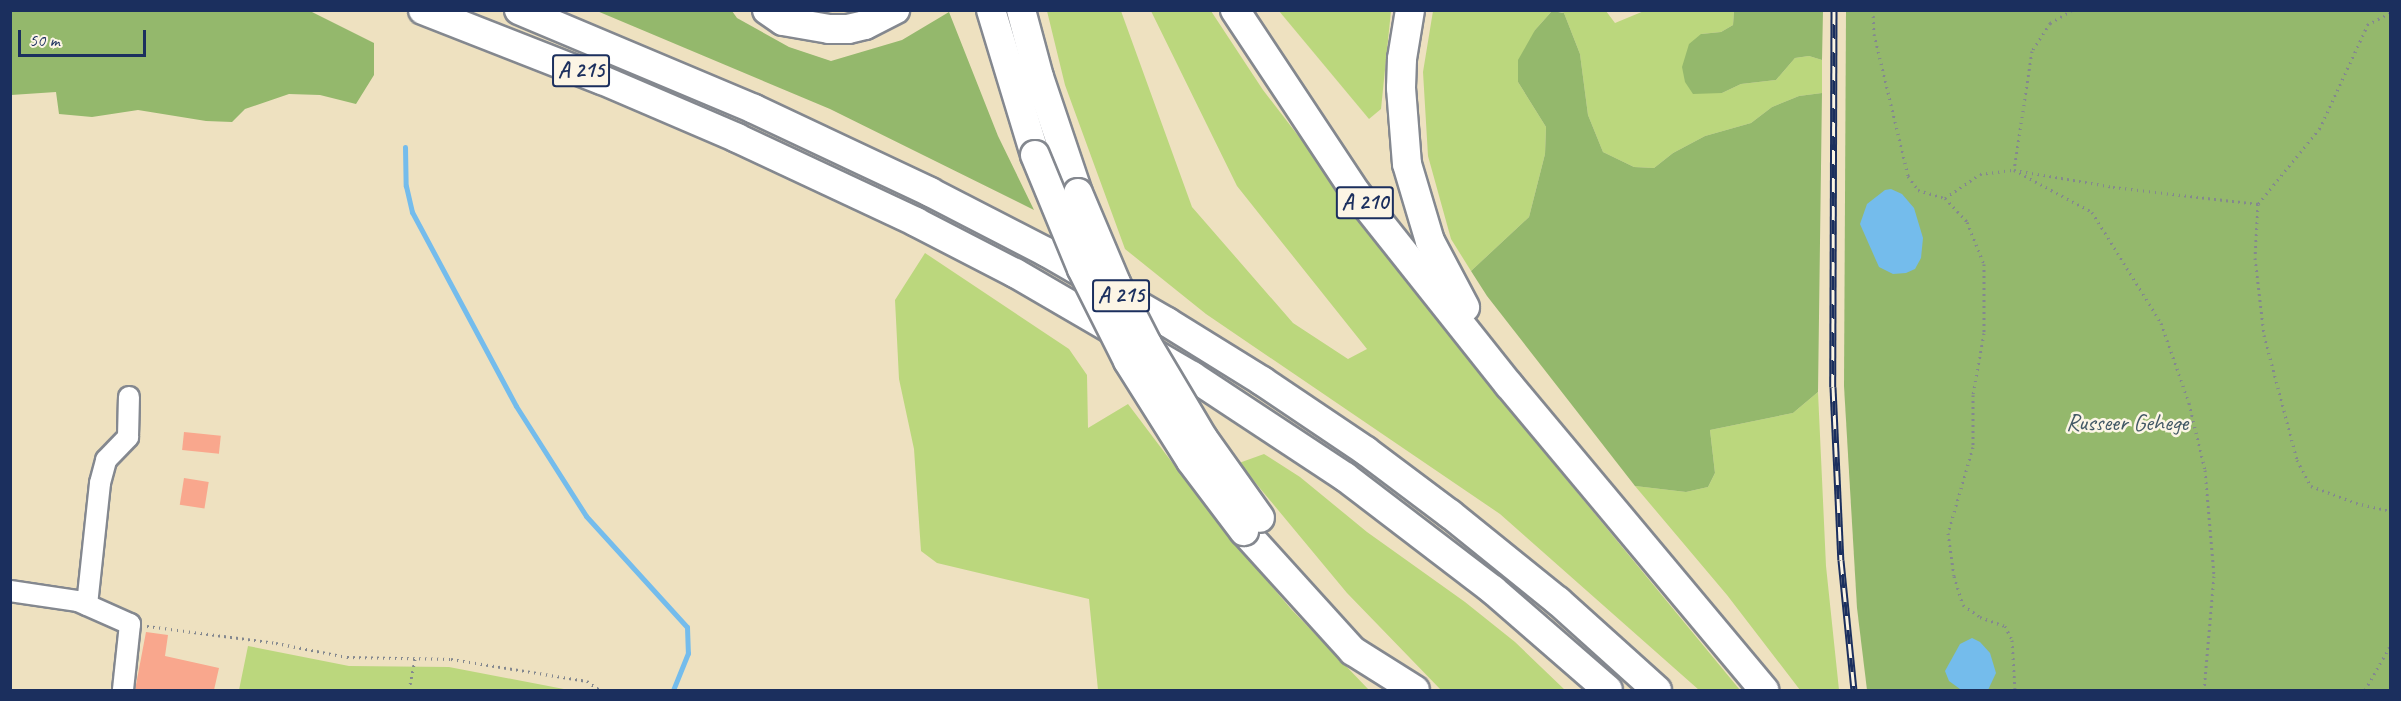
<!DOCTYPE html>
<style>
body{margin:0}
#map{position:relative;width:2401px;height:701px;overflow:hidden;background:#eee1c0;font-family:Caveat,sans-serif}
div>[style]{position:absolute}
[style*='--x']{left:calc(var(--x)*1px);top:calc(var(--y)*1px);width:calc(var(--w)*1px);rotate:calc(var(--a)*1deg)}
.green>*{inset:0;background:#bbd77d}
.forest>*{inset:0;background:#94b86c}
.water>*{inset:0;background:#74bcec}
.stream>*{height:5px;margin:-2.5px;padding:0 2.5px;transform-origin:2.5px;border-radius:2.5px;background:#74bcec}
.building>*{inset:0;background:#f9a78d;transform-origin:0 0}
.path>*{height:3px;margin-top:-1.5px;transform-origin:0;background:repeating-linear-gradient(90deg,#84888f 0 1.5px,transparent 0 6px)}
.roads{filter:drop-shadow(2px 0 #84888f) drop-shadow(-2px 0 #84888f) drop-shadow(0 2px #84888f) drop-shadow(0 -2px #84888f)}
.minor>*{height:20px;margin:-10px;padding:0 10px;transform-origin:10px;border-radius:10px;background:#fff}
.highway>*{height:28px;margin:-14px;padding:0 14px;transform-origin:14px;border-radius:14px;background:#fff}
.rail>*{height:7px;margin-top:-3.5px;transform-origin:0;background:repeating-linear-gradient(90deg,#fcf5e5 0 14px,#1b2f5e 0 28px);box-sizing:border-box;border-block:2px solid #1b2f5e}
.bridges{filter:drop-shadow(2px 0 #84888f) drop-shadow(-2px 0 #84888f) drop-shadow(0 2px #84888f) drop-shadow(0 -2px #84888f)}
.highway-bridge>*{height:28px;margin:-14px;padding:0 14px;transform-origin:14px;border-radius:14px;background:#fff}
span{translate:-50% -50%;white-space:nowrap;text-align:center;line-height:1.15;-webkit-text-stroke:5px #fcf5e5;paint-order:stroke}
.shield-label span{padding:2px 4px;background:#fcf5e5;border:2px solid;border-radius:4px;-webkit-text-stroke-width:0}
.shield-label{font-size:22px;color:#1b2f5e;font-weight:700}
.park-label{font-size:24px;color:#435966}
.frame{position:absolute;inset:0;border:12px solid #1b2f5e;pointer-events:none}
.scale{position:absolute;left:18px;top:30px;width:128px;height:27px;box-sizing:border-box;border:3px solid #1b2f5e;border-top:0;padding-left:8px;font-size:18px;line-height:21px;white-space:nowrap;color:#1b2f5e;-webkit-text-stroke:4px #fcf5e5;paint-order:stroke}
</style>
<div id="map">
<div class="green">
<i style="clip-path:polygon(1047px 11px,1121px 11px,1192px 207px,1293px 323px,1348px 359px,1367px 349px,1237px 186px,1151px 11px,1211px 11px,1263px 90px,1501px 400px,1740px 690px,1699px 690px,1500px 514px,1206px 314px,1125px 249px,1065px 85px)"></i>
<i style="clip-path:polygon(1279px 11px,1391px 11px,1381px 109px,1369px 119px)"></i>
<i style="clip-path:polygon(1433px 11px,1552px 11px,1535px 30px,1518px 82px,1546px 127px,1545px 154px,1529px 217px,1471px 271px,1451px 239px,1428px 156px,1423px 72px)"></i>
<i style="clip-path:polygon(1558px 11px,1606px 11px,1615px 23px,1644px 11px,1734px 11px,1733px 25px,1721px 32px,1701px 34px,1722px 93px,1741px 84px,1776px 80px,1795px 58px,1809px 56px,1822px 60px,1822px 93px,1799px 96px,1772px 107px,1751px 123px,1705px 136px,1673px 153px,1654px 168px,1634px 167px,1603px 152px,1588px 115px,1580px 54px,1564px 13px)"></i>
<i style="clip-path:polygon(925px 253px,1069px 349px,1087px 375px,1088px 428px,1128px 404px,1214px 518px,1291px 609px,1369px 690px,1098px 690px,1089px 599px,937px 563px,921px 551px,914px 449px,899px 379px,895px 300px)"></i>
<i style="clip-path:polygon(1818px 392px,1826px 566px,1839px 690px,1800px 690px,1727px 595px,1635px 486px,1686px 492px,1708px 487px,1715px 473px,1710px 430px,1793px 413px)"></i>
<i style="clip-path:polygon(1264px 454px,1300px 477px,1367px 532px,1465px 602px,1515px 642px,1565px 690px,1441px 690px,1347px 593px,1239px 463px)"></i>
<i style="clip-path:polygon(248px 646px,349px 666px,449px 667px,569px 690px,239px 690px)"></i>
</div>
<div class="forest">
<i style="clip-path:polygon(11px 10px,310px 11px,374px 43px,374px 75px,356px 104px,320px 95px,289px 94px,245px 109px,232px 122px,206px 121px,138px 110px,92px 117px,59px 114px,56px 92px,11px 95px)"></i>
<i style="clip-path:polygon(597px 11px,732px 11px,737px 18px,789px 47px,831px 61px,902px 40px,949px 12px,998px 136px,1034px 210px,830px 109px)"></i>
<i style="clip-path:polygon(1552px 11px,1564px 13px,1580px 54px,1588px 115px,1603px 152px,1634px 167px,1654px 168px,1673px 153px,1705px 136px,1751px 123px,1772px 107px,1799px 96px,1822px 93px,1818px 392px,1793px 413px,1710px 430px,1715px 473px,1708px 487px,1686px 492px,1635px 486px,1487px 296px,1471px 271px,1529px 217px,1545px 154px,1546px 127px,1518px 82px,1518px 60px,1535px 30px)"></i>
<i style="clip-path:polygon(1734px 11px,1823px 11px,1822px 60px,1809px 56px,1795px 58px,1776px 80px,1741px 84px,1722px 93px,1693px 94px,1685px 82px,1682px 67px,1689px 44px,1701px 34px,1721px 32px,1733px 25px)"></i>
<i style="clip-path:polygon(1846px 11px,2390px 11px,2390px 690px,1867px 690px,1857px 608px,1844px 386px)"></i>
</div>
<div class="water">
<i style="clip-path:polygon(1891px 189px,1902px 194px,1914px 208px,1923px 238px,1921px 258px,1915px 269px,1906px 273px,1893px 274px,1879px 267px,1860px 224px,1867px 204px,1885px 190px)"></i>
<i style="clip-path:polygon(1972px 638px,1980px 642px,1990px 653px,1996px 673px,1988px 690px,1960px 689px,1949px 681px,1945px 671px,1960px 644px)"></i>
</div>
<div class="stream">
<i style="--x:405;--y:147;--w:39;--a:89"></i>
<i style="--x:406;--y:186;--w:27;--a:77"></i>
<i style="--x:412;--y:212;--w:220;--a:61.8"></i>
<i style="--x:516;--y:406;--w:130;--a:57.5"></i>
<i style="--x:586;--y:516;--w:150;--a:47.7"></i>
<i style="--x:687;--y:627;--w:26;--a:88"></i>
<i style="--x:688;--y:653;--w:40;--a:112"></i>
</div>
<div class="building">
<i style="left:184px;top:432px;width:37px;height:18px;rotate:6deg"></i>
<i style="left:184px;top:478px;width:25px;height:27px;rotate:9deg"></i>
<i style="clip-path:polygon(146px 632px,168px 635px,165px 656px,219px 668px,214px 690px,135px 690px)"></i>
</div>
<div class="path">
<i style="--x:1873;--y:10;--w:24;--a:88"></i>
<i style="--x:1874;--y:34;--w:146;--a:76.5"></i>
<i style="--x:1908;--y:176;--w:17;--a:54"></i>
<i style="--x:1918;--y:190;--w:28;--a:17"></i>
<i style="--x:1945;--y:198;--w:33;--a:47"></i>
<i style="--x:1967;--y:222;--w:45;--a:68"></i>
<i style="--x:1984;--y:264;--w:69;--a:90"></i>
<i style="--x:1984;--y:333;--w:63;--a:100.1"></i>
<i style="--x:1973;--y:395;--w:52;--a:90"></i>
<i style="--x:1973;--y:447;--w:90;--a:106.2"></i>
<i style="--x:1948;--y:533;--w:43;--a:82.1"></i>
<i style="--x:1954;--y:576;--w:30;--a:73"></i>
<i style="--x:1963;--y:605;--w:21;--a:35"></i>
<i style="--x:1980;--y:617;--w:27;--a:20"></i>
<i style="--x:2005;--y:626;--w:16;--a:63"></i>
<i style="--x:2012;--y:640;--w:50;--a:86.6"></i>
<i style="--x:2072;--y:10;--w:26;--a:149"></i>
<i style="--x:2050;--y:23;--w:33;--a:123"></i>
<i style="--x:2032;--y:51;--w:120;--a:98.6"></i>
<i style="--x:2014;--y:170;--w:89;--a:28.3"></i>
<i style="--x:2092;--y:212;--w:131;--a:58.1"></i>
<i style="--x:2161;--y:323;--w:85;--a:70.7"></i>
<i style="--x:2189;--y:403;--w:69;--a:76.6"></i>
<i style="--x:2205;--y:470;--w:106;--a:85.1"></i>
<i style="--x:2214;--y:576;--w:114;--a:95"></i>
<i style="--x:2390;--y:13;--w:25;--a:153"></i>
<i style="--x:2368;--y:24;--w:115;--a:114.8"></i>
<i style="--x:2320;--y:128;--w:98;--a:129.2"></i>
<i style="--x:2258;--y:204;--w:54;--a:93.2"></i>
<i style="--x:2255;--y:258;--w:78;--a:83.3"></i>
<i style="--x:2264;--y:335;--w:129;--a:75.2"></i>
<i style="--x:2297;--y:460;--w:30;--a:62"></i>
<i style="--x:2311;--y:486;--w:48;--a:20.7"></i>
<i style="--x:2356;--y:503;--w:35;--a:13"></i>
<i style="--x:1945;--y:198;--w:42;--a:-34.4"></i>
<i style="--x:1980;--y:174;--w:34;--a:-7"></i>
<i style="--x:2014;--y:170;--w:100;--a:9.7"></i>
<i style="--x:2113;--y:187;--w:146;--a:6.7"></i>
<i style="--x:147;--y:626;--w:130;--a:7.5"></i>
<i style="--x:276;--y:643;--w:72;--a:11.2"></i>
<i style="--x:347;--y:657;--w:104;--a:1.1"></i>
<i style="--x:451;--y:659;--w:138;--a:9.2"></i>
<i style="--x:587;--y:681;--w:16;--a:35"></i>
<i style="--x:409;--y:690;--w:32;--a:-79"></i>
<i style="--x:2365;--y:690;--w:51;--a:-60.4"></i>
</div>
<div class="roads">
<div class="minor">
<i style="--x:10;--y:591;--w:69;--a:8.4"></i>
<i style="--x:78;--y:601;--w:57;--a:23.9"></i>
<i style="--x:130;--y:624;--w:66;--a:96.1"></i>
<i style="--x:87;--y:605;--w:123;--a:-83.9"></i>
<i style="--x:100;--y:483;--w:24;--a:-75"></i>
<i style="--x:106;--y:460;--w:32;--a:-46"></i>
<i style="--x:128;--y:437;--w:40;--a:-88.6"></i>
</div>
<div class="highway">
<i style="--x:423;--y:10;--w:192;--a:21.4"></i>
<i style="--x:602;--y:80;--w:147;--a:23.2"></i>
<i style="--x:737;--y:138;--w:198;--a:25.1"></i>
<i style="--x:916;--y:222;--w:111;--a:27.3"></i>
<i style="--x:1015;--y:273;--w:205;--a:30.2"></i>
<i style="--x:1192;--y:376;--w:183;--a:33.4"></i>
<i style="--x:1345;--y:477;--w:186;--a:37.4"></i>
<i style="--x:1493;--y:590;--w:152;--a:41"></i>
<i style="--x:519;--y:10;--w:255;--a:22.8"></i>
<i style="--x:754;--y:109;--w:195;--a:25.2"></i>
<i style="--x:930;--y:192;--w:131;--a:27.3"></i>
<i style="--x:1046;--y:252;--w:140;--a:30"></i>
<i style="--x:1167;--y:322;--w:112;--a:31.8"></i>
<i style="--x:1262;--y:381;--w:125;--a:33.9"></i>
<i style="--x:1366;--y:451;--w:105;--a:36.9"></i>
<i style="--x:1450;--y:514;--w:139;--a:38.9"></i>
<i style="--x:1558;--y:601;--w:133;--a:42"></i>
<i style="--x:767;--y:10;--w:19;--a:35"></i>
<i style="--x:783;--y:21;--w:47;--a:9.9"></i>
<i style="--x:829;--y:29;--w:19;--a:0"></i>
<i style="--x:848;--y:29;--w:17;--a:-13"></i>
<i style="--x:865;--y:25;--w:34;--a:-27"></i>
<i style="--x:991;--y:10;--w:152;--a:73.1"></i>
<i style="--x:1021;--y:10;--w:69;--a:75"></i>
<i style="--x:1039;--y:77;--w:122;--a:71.4"></i>
<i style="--x:1235;--y:10;--w:221;--a:56.5"></i>
<i style="--x:1357;--y:194;--w:244;--a:51.5"></i>
<i style="--x:1509;--y:385;--w:398;--a:50.1"></i>
<i style="--x:1410;--y:10;--w:50;--a:99.3"></i>
<i style="--x:1402;--y:59;--w:29;--a:92"></i>
<i style="--x:1401;--y:88;--w:76;--a:85.5"></i>
<i style="--x:1407;--y:164;--w:80;--a:73.4"></i>
<i style="--x:1430;--y:241;--w:75;--a:62.1"></i>
<i style="--x:1244;--y:531;--w:162;--a:47.8"></i>
<i style="--x:1353;--y:651;--w:73;--a:32.2"></i>
</div>
</div>
<div class="rail">
<i style="--x:1834;--y:10;--w:377;--a:90.2"></i>
<i style="--x:1833;--y:387;--w:173;--a:87.4"></i>
<i style="--x:1841;--y:560;--w:131;--a:84.3"></i>
</div>
<div class="bridges">
<div class="highway-bridge">
<i style="--x:1035;--y:155;--w:123;--a:67.6"></i>
<i style="--x:1082;--y:269;--w:103;--a:63.4"></i>
<i style="--x:1128;--y:361;--w:118;--a:57.8"></i>
<i style="--x:1191;--y:461;--w:88;--a:52.9"></i>
<i style="--x:1078;--y:193;--w:98;--a:67.1"></i>
<i style="--x:1116;--y:283;--w:68;--a:63.1"></i>
<i style="--x:1147;--y:344;--w:109;--a:59.2"></i>
<i style="--x:1203;--y:438;--w:98;--a:54.5"></i>
</div>
</div>
<div class="shield-label">
<span style="left:581px;top:71px">A 215</span>
<span style="left:1365px;top:203px">A 210</span>
<span style="left:1121px;top:296px">A 215</span>
</div>
<div class="park-label">
<span style="left:2127px;top:423px">Russeer Gehege</span>
</div>
<div class="frame"></div>
<div class="scale">50 m</div>
</div>
